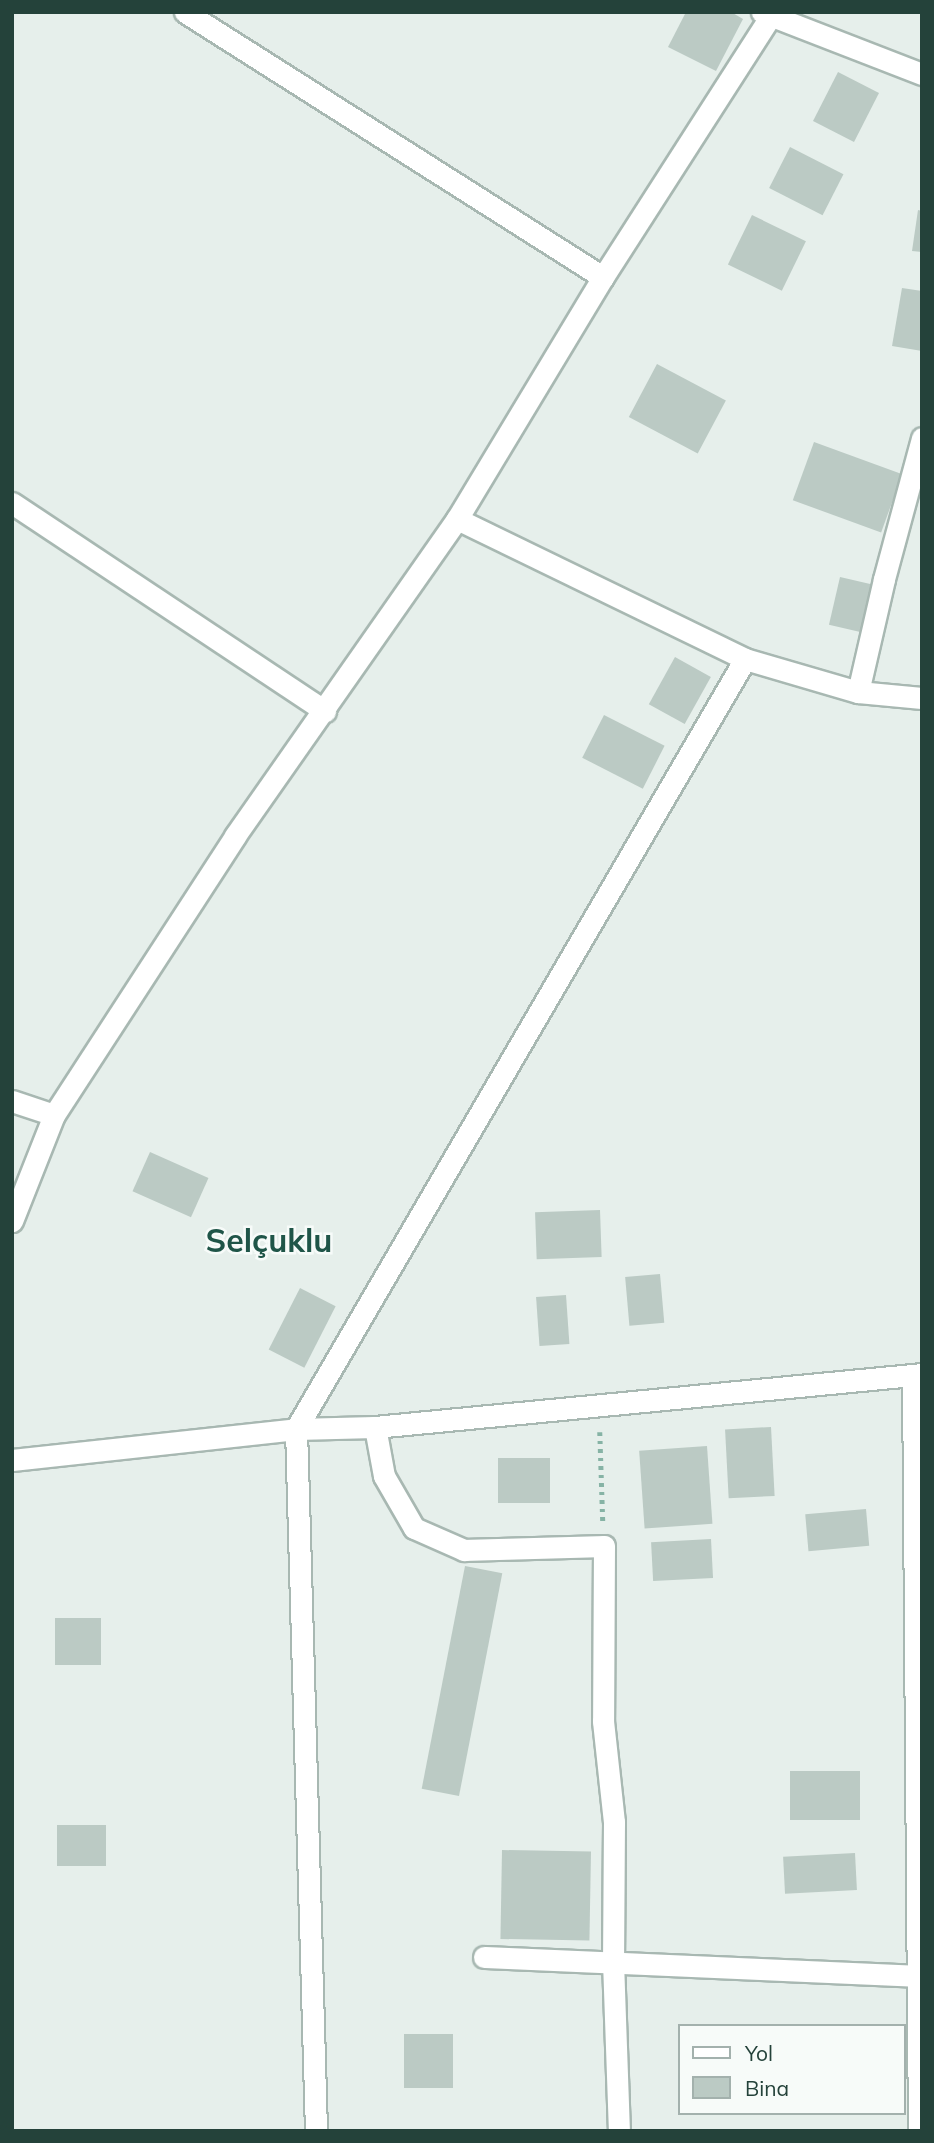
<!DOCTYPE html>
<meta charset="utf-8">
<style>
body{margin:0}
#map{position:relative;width:934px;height:2143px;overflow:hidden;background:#e6efeb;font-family:Mulish,sans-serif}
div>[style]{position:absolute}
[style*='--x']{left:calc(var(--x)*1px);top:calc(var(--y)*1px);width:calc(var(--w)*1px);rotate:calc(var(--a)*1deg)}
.building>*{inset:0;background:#bbcac4;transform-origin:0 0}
.path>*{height:4.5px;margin-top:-2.25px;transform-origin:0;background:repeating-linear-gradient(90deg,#86b3a5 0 3.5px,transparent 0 8.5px)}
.roads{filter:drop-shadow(2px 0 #a8b8b2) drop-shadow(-2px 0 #a8b8b2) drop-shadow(0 2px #a8b8b2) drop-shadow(0 -2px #a8b8b2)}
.minor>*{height:21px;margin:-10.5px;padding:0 10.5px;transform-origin:10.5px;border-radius:10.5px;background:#fff}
span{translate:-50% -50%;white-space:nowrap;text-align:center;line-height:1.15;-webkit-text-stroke:5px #f7fbf9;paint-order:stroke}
.district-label{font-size:32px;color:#1f5548;font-weight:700}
.frame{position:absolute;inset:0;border:14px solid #24423a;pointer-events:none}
.legend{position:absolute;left:678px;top:2024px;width:228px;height:91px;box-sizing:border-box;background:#f7fbf9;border:2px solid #a3b1ad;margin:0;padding:9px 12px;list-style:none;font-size:21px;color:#24423a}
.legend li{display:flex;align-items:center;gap:14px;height:35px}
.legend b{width:35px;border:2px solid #a3b1ad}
</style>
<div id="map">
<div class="building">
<i style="clip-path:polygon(686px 12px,731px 12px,743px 19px,716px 71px,668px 47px)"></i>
<i style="left:838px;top:72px;width:46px;height:55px;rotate:27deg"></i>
<i style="left:790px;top:147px;width:60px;height:46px;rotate:27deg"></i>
<i style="clip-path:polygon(918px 210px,922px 211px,922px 252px,912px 251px)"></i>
<i style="left:752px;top:215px;width:60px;height:55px;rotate:26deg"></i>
<i style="clip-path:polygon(902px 288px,922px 291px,922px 351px,892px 346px)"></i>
<i style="left:657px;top:364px;width:78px;height:60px;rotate:28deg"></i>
<i style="left:814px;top:442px;width:94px;height:62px;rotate:20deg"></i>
<i style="left:840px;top:577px;width:41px;height:49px;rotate:13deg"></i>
<i style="left:675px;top:657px;width:41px;height:54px;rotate:29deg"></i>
<i style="left:604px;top:715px;width:68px;height:48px;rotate:27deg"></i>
<i style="left:150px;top:1152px;width:64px;height:43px;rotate:24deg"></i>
<i style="left:600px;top:1210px;width:47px;height:65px;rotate:88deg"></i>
<i style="left:660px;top:1274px;width:49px;height:35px;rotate:85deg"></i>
<i style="left:300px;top:1288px;width:40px;height:69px;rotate:27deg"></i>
<i style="left:566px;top:1295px;width:49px;height:30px;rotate:86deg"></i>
<i style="left:771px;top:1427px;width:69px;height:46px;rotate:87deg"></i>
<i style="left:707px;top:1446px;width:78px;height:68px;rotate:86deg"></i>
<i style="left:498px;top:1458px;width:52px;height:45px"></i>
<i style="left:866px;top:1509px;width:37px;height:61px;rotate:85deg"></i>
<i style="left:711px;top:1539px;width:39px;height:60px;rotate:87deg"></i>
<i style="left:465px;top:1566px;width:38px;height:227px;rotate:11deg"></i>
<i style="left:55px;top:1618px;width:46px;height:47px"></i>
<i style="left:790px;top:1771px;width:70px;height:49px"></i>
<i style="left:57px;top:1825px;width:49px;height:41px"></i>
<i style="left:502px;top:1850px;width:89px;height:89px;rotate:1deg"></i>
<i style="left:855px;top:1853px;width:37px;height:72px;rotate:87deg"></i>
<i style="left:404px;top:2034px;width:49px;height:54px"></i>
</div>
<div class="path">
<i style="--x:600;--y:1432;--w:89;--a:88.1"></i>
</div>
<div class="roads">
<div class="minor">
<i style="--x:185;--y:12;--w:495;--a:32.4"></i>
<i style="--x:762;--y:12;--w:172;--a:21.2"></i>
<i style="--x:12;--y:503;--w:376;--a:33.6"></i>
<i style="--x:457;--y:519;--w:320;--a:25.9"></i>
<i style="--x:745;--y:659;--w:118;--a:16.3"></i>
<i style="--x:858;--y:692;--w:116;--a:-77"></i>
<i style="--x:884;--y:579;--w:146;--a:-74.9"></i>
<i style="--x:858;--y:692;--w:64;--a:5.4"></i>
<i style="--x:12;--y:1101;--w:44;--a:18.4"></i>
<i style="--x:12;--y:1221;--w:114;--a:-68.4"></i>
<i style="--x:54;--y:1115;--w:333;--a:-57"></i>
<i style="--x:235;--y:836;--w:387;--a:-55"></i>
<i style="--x:457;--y:519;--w:283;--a:-58.9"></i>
<i style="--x:603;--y:277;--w:315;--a:-57.3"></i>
<i style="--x:913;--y:1375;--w:756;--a:89.55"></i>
<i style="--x:375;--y:1427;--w:50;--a:79.6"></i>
<i style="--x:384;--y:1476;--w:60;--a:60"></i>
<i style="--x:414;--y:1528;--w:55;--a:23.7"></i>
<i style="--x:464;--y:1550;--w:140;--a:-1.6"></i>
<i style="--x:604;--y:1546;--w:175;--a:90.3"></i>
<i style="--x:603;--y:1721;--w:102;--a:83.8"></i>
<i style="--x:614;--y:1822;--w:139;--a:90.4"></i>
<i style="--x:613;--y:1961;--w:170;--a:88"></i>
<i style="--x:12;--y:1460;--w:286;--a:-6.2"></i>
<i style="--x:296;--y:1429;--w:79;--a:-1.5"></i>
<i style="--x:375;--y:1427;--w:550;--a:-5.53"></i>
<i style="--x:484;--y:1957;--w:438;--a:2.5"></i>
<i style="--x:316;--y:2131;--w:702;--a:-91.63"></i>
<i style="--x:296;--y:1429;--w:891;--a:-59.75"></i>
</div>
</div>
<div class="district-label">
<span style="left:269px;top:1240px">Selçuklu</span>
</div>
<div class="frame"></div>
<ul class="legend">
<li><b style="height:9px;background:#fff"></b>Yol</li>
<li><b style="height:19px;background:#bbcac4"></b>Bina</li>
</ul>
</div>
